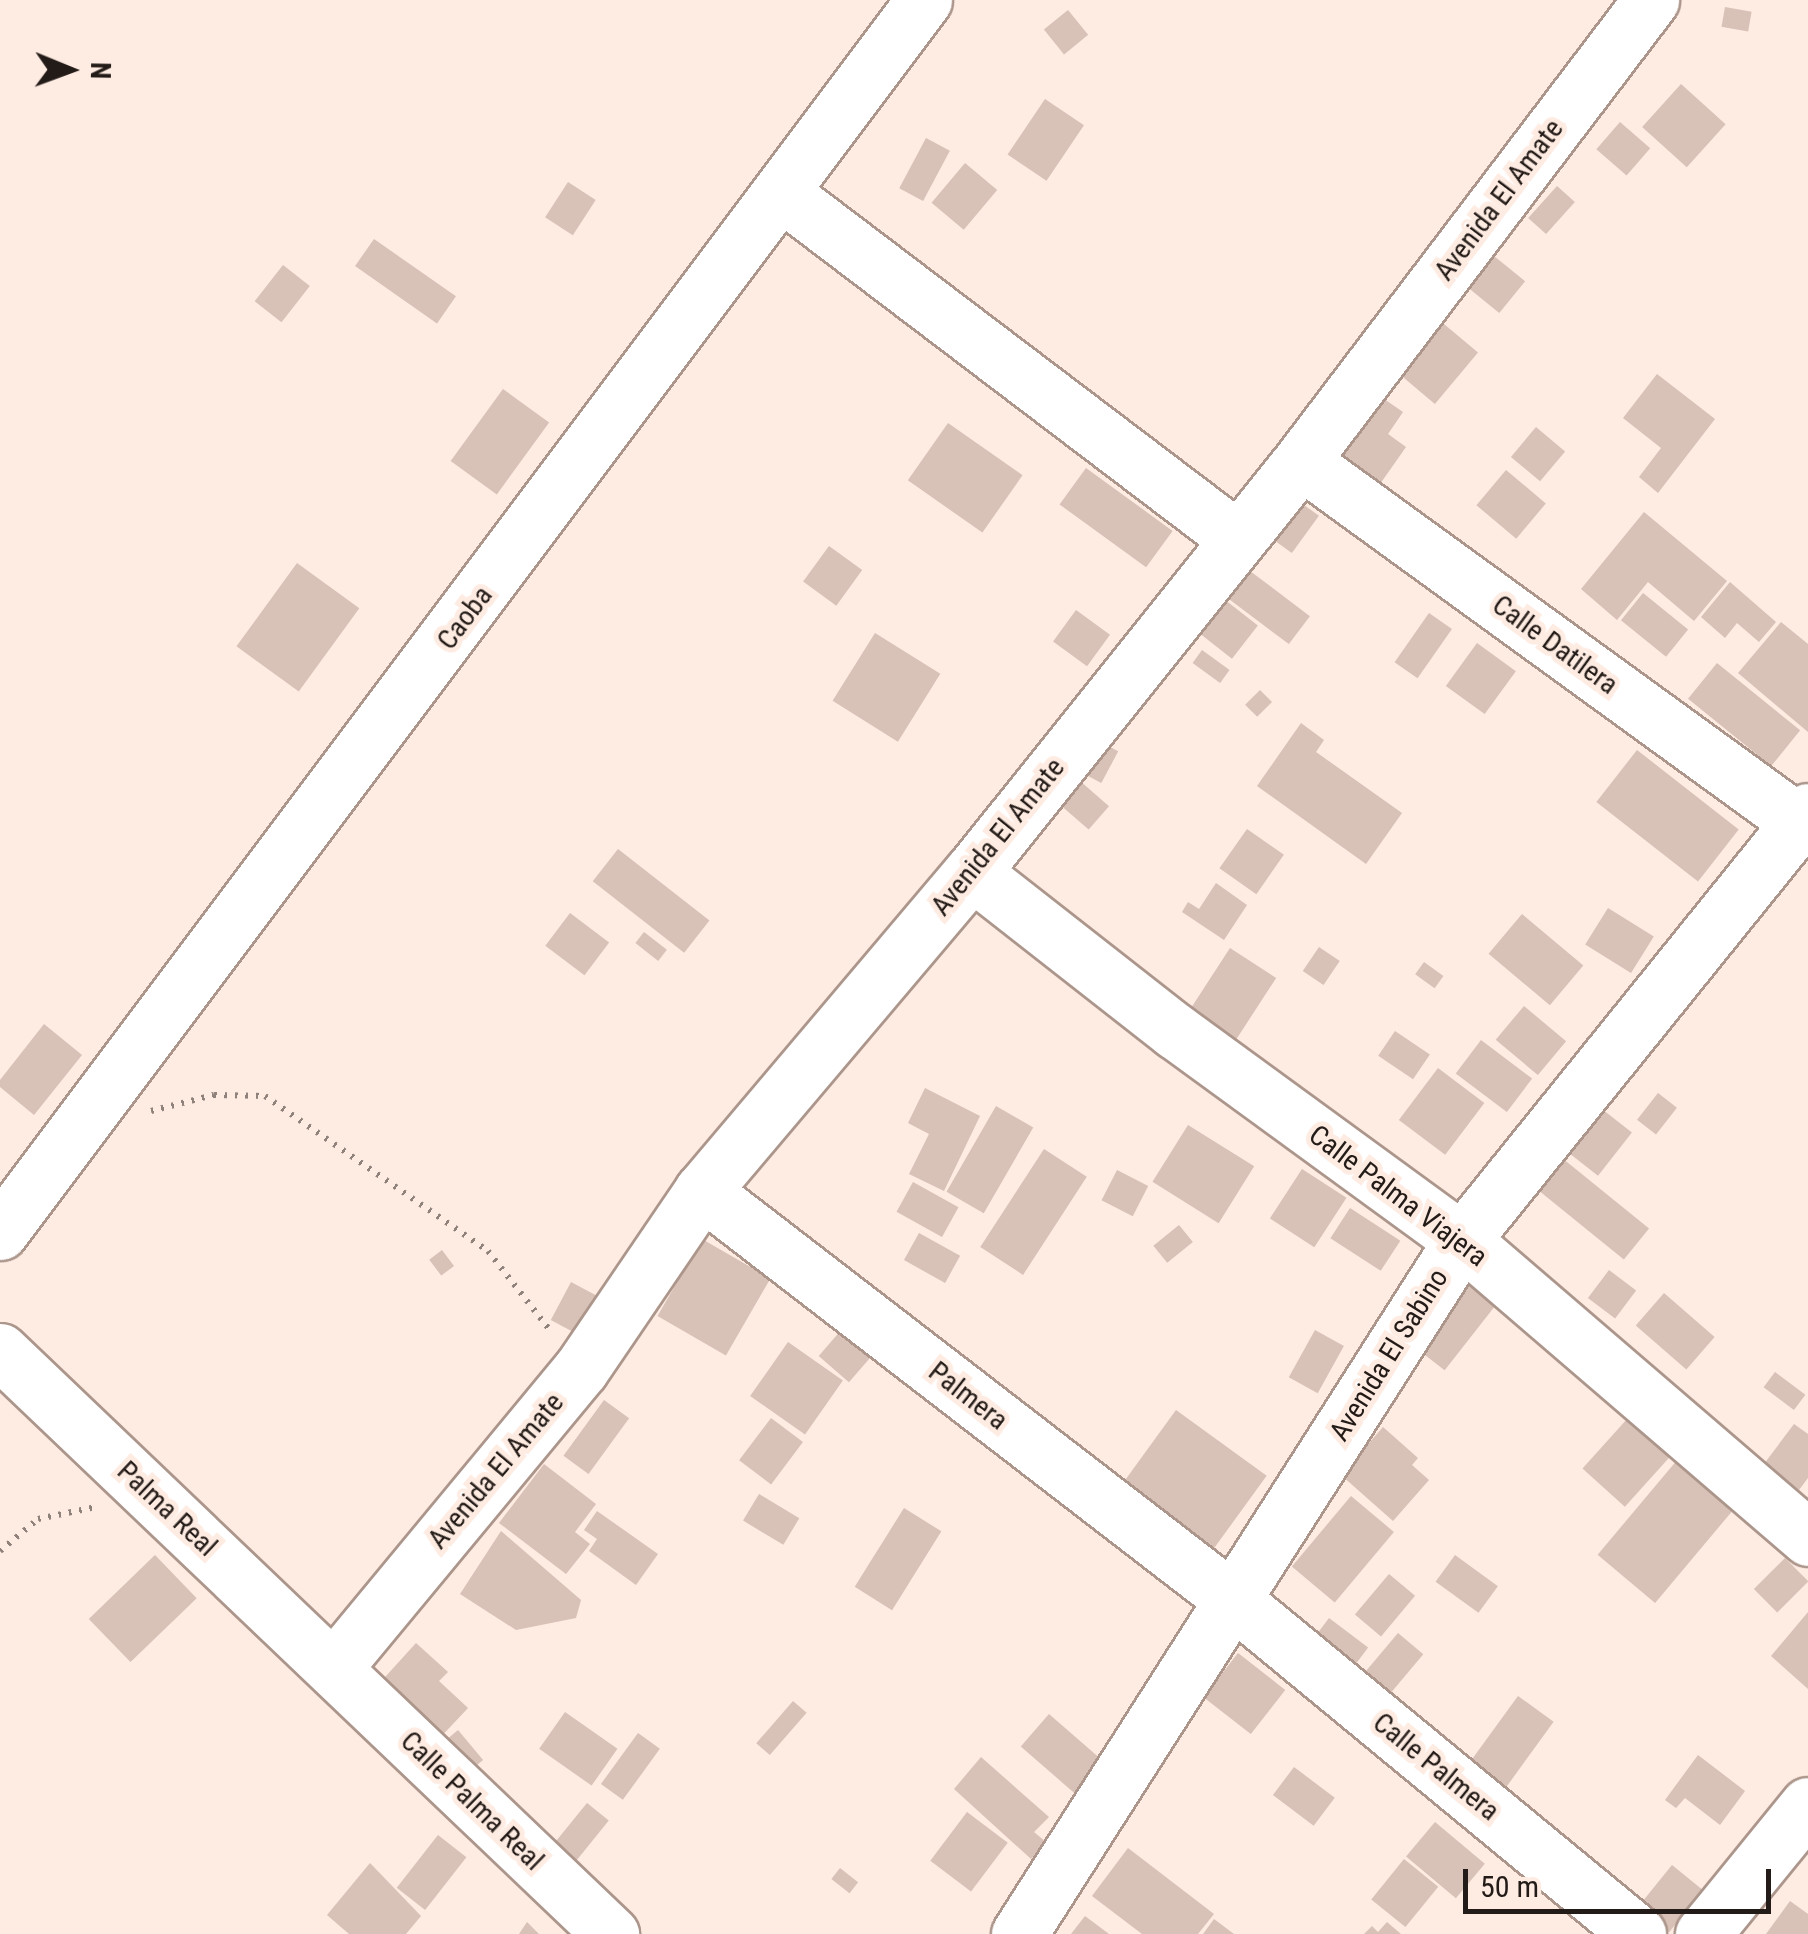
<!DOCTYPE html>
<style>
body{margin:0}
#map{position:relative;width:1808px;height:1934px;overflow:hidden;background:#feebe2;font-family:"Roboto Condensed",sans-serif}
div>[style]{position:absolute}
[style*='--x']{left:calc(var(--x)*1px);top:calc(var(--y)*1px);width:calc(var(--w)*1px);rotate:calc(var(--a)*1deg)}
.building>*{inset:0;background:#d8c1b6;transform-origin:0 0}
.path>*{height:6px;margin-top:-3px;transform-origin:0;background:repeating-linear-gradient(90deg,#8f827b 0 2.5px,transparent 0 10.5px)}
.roads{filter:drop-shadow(2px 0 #ac968c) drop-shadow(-2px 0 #ac968c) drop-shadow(0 2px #ac968c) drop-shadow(0 -2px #ac968c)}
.minor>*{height:55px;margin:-27.5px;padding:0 27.5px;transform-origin:27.5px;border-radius:27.5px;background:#fff}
span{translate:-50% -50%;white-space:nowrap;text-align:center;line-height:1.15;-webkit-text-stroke:10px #feebe2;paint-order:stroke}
.street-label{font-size:28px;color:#231b17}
.north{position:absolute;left:20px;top:20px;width:100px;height:100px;-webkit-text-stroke:8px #feebe2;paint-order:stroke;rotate:91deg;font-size:28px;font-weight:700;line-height:40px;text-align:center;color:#231b17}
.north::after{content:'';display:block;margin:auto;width:35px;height:45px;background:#231b17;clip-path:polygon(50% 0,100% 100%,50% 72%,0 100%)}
.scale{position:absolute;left:1463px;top:1869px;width:308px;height:45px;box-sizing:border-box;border:5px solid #231b17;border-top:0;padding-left:12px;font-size:30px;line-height:35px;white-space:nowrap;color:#231b17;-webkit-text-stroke:8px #feebe2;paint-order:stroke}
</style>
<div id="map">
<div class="building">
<i style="left:1725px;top:7px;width:27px;height:20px;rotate:10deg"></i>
<i style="left:1068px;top:10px;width:32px;height:31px;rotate:51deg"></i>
<i style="left:1681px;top:84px;width:60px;height:58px;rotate:42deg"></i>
<i style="left:1045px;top:99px;width:47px;height:67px;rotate:34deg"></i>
<i style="left:1620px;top:122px;width:40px;height:36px;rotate:41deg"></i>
<i style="left:926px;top:138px;width:27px;height:57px;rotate:28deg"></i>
<i style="left:965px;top:163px;width:42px;height:52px;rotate:40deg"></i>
<i style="left:568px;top:182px;width:33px;height:42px;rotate:33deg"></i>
<i style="left:1557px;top:186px;width:24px;height:43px;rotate:42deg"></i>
<i style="left:374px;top:239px;width:100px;height:33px;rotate:35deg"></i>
<i style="left:1494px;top:256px;width:40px;height:41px;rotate:39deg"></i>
<i style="left:283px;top:265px;width:34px;height:46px;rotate:38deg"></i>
<i style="left:1432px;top:314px;width:60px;height:67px;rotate:40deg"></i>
<i style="clip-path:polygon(1657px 374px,1715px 419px,1658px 493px,1639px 477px,1661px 448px,1623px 418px)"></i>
<i style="left:503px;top:389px;width:57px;height:89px;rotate:36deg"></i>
<i style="clip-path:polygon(1371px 390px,1403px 412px,1388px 434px,1406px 447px,1380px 484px,1330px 450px)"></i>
<i style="left:948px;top:423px;width:91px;height:70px;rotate:35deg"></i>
<i style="left:1536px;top:427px;width:38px;height:39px;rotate:40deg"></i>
<i style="left:1086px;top:468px;width:107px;height:45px;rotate:36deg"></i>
<i style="left:1506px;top:470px;width:52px;height:46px;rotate:40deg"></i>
<i style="left:1293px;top:497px;width:32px;height:46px;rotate:36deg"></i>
<i style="clip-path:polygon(1644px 512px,1727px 581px,1694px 621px,1648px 582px,1617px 620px,1581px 589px)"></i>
<i style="left:829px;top:546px;width:41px;height:44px;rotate:36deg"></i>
<i style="left:297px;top:563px;width:77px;height:103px;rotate:36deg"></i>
<i style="left:1242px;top:565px;width:85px;height:35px;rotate:37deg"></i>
<i style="clip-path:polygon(1730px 582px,1776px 622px,1759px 642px,1737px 623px,1725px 638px,1701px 617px)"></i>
<i style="left:1643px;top:593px;width:58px;height:35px;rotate:39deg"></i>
<i style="left:1220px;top:596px;width:48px;height:42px;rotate:38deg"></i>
<i style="left:1076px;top:610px;width:42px;height:39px;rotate:36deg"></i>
<i style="left:1429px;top:613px;width:28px;height:60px;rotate:35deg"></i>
<i style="clip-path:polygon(1781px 622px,1808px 644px,1808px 732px,1738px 673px)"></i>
<i style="left:875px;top:633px;width:77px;height:80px;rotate:32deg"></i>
<i style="left:1477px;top:643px;width:48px;height:53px;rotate:36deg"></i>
<i style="left:1202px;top:650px;width:34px;height:16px;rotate:36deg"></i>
<i style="left:1717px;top:663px;width:107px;height:46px;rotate:39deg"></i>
<i style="left:1260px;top:690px;width:17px;height:21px;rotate:45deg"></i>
<i style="clip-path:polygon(1301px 723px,1324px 740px,1316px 752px,1402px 813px,1366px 864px,1257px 786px)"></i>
<i style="left:1097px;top:740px;width:24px;height:36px;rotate:28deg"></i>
<i style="left:1637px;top:750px;width:129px;height:66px;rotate:38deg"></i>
<i style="left:1072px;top:774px;width:49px;height:31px;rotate:41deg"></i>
<i style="left:1247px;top:829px;width:45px;height:48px;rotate:35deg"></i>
<i style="left:618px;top:849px;width:116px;height:41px;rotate:38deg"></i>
<i style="clip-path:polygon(1216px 883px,1247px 905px,1224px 940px,1182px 912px,1188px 902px,1199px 909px)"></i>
<i style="left:1608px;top:908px;width:54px;height:43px;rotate:32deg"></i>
<i style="left:570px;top:913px;width:49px;height:41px;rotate:37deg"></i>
<i style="left:1522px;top:914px;width:80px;height:52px;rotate:40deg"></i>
<i style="left:644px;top:932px;width:29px;height:14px;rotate:38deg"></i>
<i style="left:1319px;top:947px;width:25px;height:29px;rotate:34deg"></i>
<i style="left:1230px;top:948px;width:55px;height:85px;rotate:33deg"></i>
<i style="left:1424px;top:962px;width:24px;height:15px;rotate:36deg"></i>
<i style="left:1524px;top:1006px;width:55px;height:44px;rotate:40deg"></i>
<i style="clip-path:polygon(44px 1024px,82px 1055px,34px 1115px,0 1087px,0 1080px)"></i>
<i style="left:1395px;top:1031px;width:42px;height:30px;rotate:34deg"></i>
<i style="left:1481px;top:1040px;width:64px;height:42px;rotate:37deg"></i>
<i style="left:1438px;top:1068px;width:58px;height:65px;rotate:37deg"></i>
<i style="clip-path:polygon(925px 1088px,980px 1116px,944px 1191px,909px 1174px,929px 1134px,908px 1123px)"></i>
<i style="left:1658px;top:1093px;width:24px;height:34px;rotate:38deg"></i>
<i style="left:996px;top:1106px;width:43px;height:99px;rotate:30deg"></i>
<i style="left:1598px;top:1106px;width:43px;height:55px;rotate:38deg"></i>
<i style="left:1188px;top:1125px;width:78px;height:67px;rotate:32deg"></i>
<i style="left:1044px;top:1149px;width:51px;height:117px;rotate:33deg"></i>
<i style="left:1562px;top:1158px;width:112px;height:40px;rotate:39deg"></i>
<i style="left:1302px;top:1169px;width:53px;height:59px;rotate:33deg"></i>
<i style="left:1117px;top:1170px;width:35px;height:34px;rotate:27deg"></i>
<i style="left:913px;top:1182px;width:52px;height:34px;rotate:29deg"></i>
<i style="left:1350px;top:1208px;width:60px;height:36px;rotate:33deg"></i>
<i style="left:1179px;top:1225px;width:22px;height:33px;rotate:51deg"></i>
<i style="left:919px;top:1233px;width:47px;height:31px;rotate:29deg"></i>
<i style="left:702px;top:1239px;width:79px;height:89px;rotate:30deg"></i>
<i style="left:442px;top:1250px;width:20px;height:16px;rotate:53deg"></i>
<i style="left:1609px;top:1270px;width:34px;height:35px;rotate:37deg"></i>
<i style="left:571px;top:1282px;width:42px;height:43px;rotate:28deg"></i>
<i style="left:1468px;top:1282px;width:36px;height:84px;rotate:38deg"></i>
<i style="left:1664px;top:1293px;width:67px;height:43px;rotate:41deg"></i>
<i style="left:843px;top:1328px;width:40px;height:37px;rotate:41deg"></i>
<i style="left:1315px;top:1330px;width:33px;height:54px;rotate:29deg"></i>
<i style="left:788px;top:1342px;width:67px;height:66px;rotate:35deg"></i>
<i style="left:1775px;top:1372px;width:38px;height:19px;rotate:37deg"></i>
<i style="left:604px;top:1400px;width:31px;height:69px;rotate:36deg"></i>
<i style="left:1176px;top:1410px;width:112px;height:96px;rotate:36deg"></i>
<i style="left:771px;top:1418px;width:40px;height:53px;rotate:37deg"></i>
<i style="left:1628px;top:1418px;width:57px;height:68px;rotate:42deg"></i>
<i style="clip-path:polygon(1794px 1424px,1808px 1434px,1808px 1478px,1799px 1490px,1764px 1464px)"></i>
<i style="clip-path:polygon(1383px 1427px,1418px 1458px,1412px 1465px,1429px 1480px,1393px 1521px,1341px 1475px)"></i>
<i style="left:1678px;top:1459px;width:75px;height:125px;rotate:40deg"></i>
<i style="clip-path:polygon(544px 1464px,596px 1504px,575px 1532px,590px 1544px,566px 1574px,499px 1523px)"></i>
<i style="left:759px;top:1494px;width:47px;height:31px;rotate:31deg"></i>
<i style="left:1351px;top:1496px;width:56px;height:92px;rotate:40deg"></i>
<i style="left:904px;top:1508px;width:44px;height:93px;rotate:32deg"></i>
<i style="clip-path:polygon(597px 1511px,658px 1554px,636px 1585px,589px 1551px,597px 1539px,584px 1530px)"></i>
<i style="clip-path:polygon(501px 1531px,581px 1600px,576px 1618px,516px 1630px,460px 1594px)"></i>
<i style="left:155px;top:1555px;width:60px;height:92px;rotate:46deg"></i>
<i style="left:1455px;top:1555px;width:53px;height:33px;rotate:36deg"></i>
<i style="left:1785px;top:1558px;width:33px;height:44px;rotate:45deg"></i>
<i style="left:1389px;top:1574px;width:34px;height:53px;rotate:40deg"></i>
<i style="clip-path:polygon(1808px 1612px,1808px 1689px,1771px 1656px)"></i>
<i style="left:1329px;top:1618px;width:49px;height:29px;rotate:37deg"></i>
<i style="left:1398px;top:1633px;width:33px;height:52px;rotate:40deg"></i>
<i style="clip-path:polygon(416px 1643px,448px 1672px,439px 1681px,468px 1708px,436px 1742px,376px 1687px)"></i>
<i style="left:1238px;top:1653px;width:60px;height:56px;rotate:38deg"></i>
<i style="left:1518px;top:1696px;width:44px;height:86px;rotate:36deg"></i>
<i style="left:793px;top:1701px;width:18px;height:56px;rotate:41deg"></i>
<i style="left:565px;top:1712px;width:64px;height:45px;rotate:35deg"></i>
<i style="left:1049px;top:1714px;width:75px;height:43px;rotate:41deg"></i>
<i style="left:458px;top:1730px;width:39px;height:24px;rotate:50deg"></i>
<i style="left:638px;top:1733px;width:27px;height:63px;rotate:36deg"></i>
<i style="clip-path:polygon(1698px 1755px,1745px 1791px,1720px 1825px,1685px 1798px,1676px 1808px,1665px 1800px)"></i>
<i style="clip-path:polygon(981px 1757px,1049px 1817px,1034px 1832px,1046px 1842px,1031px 1859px,954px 1789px)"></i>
<i style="left:1294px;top:1767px;width:51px;height:35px;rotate:37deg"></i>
<i style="left:587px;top:1803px;width:28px;height:69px;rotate:39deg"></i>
<i style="left:967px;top:1812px;width:51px;height:61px;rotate:37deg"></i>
<i style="left:1435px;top:1822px;width:65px;height:45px;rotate:40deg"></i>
<i style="left:438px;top:1835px;width:36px;height:67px;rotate:38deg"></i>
<i style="clip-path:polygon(1128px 1848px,1214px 1914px,1198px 1934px,1142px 1934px,1092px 1896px)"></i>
<i style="left:1404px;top:1859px;width:44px;height:52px;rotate:39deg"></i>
<i style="clip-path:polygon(370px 1863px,421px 1916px,406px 1934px,349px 1934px,327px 1915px)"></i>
<i style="left:1672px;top:1865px;width:40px;height:54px;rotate:39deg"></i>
<i style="left:840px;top:1868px;width:23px;height:14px;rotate:38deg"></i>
<i style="clip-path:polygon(1790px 1901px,1808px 1914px,1808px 1934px,1766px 1934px)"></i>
<i style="clip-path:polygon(1085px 1916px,1109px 1934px,1071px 1934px)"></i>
<i style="clip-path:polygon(1214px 1919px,1234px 1934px,1203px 1934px)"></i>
<i style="clip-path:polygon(527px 1922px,539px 1934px,519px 1934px)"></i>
<i style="clip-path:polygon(1387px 1922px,1401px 1934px,1364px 1934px,1372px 1926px,1378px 1932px)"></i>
</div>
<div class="path">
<i style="--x:151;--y:1111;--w:65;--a:-14.3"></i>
<i style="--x:214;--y:1095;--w:51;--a:1.1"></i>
<i style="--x:265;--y:1096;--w:272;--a:34.8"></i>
<i style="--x:488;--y:1251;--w:104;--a:52"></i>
<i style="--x:0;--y:1551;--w:50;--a:-40.1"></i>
<i style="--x:38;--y:1519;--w:59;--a:-11.7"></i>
</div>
<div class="roads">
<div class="minor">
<i style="--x:783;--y:194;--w:567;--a:37.19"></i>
<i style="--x:1301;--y:461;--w:626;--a:35.97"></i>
<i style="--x:972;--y:872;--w:258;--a:38.1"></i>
<i style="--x:1175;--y:1031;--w:355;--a:36.1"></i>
<i style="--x:1462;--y:1240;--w:457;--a:40.7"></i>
<i style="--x:702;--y:1191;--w:670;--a:37.61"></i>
<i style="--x:1233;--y:1600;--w:525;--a:39.51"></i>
<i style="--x:0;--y:1232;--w:1540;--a:-53.13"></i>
<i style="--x:0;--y:1351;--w:845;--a:43.66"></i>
<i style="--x:336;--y:1665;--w:384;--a:-50.4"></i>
<i style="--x:581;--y:1369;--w:215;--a:-55.8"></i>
<i style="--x:702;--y:1191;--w:418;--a:-49.8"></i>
<i style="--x:972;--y:872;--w:526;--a:-51.32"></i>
<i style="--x:1301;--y:461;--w:579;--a:-52.79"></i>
<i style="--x:1019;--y:1934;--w:823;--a:-57.45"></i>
<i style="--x:1462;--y:1240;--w:551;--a:-51.11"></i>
<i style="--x:1703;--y:1934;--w:166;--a:-50.9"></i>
</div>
</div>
<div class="street-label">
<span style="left:1499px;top:200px;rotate:-53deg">Avenida El Amate</span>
<span style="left:465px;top:618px;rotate:-53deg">Caoba</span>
<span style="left:1555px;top:645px;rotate:36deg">Calle Datilera</span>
<span style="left:998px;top:837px;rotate:-51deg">Avenida El Amate</span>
<span style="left:1398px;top:1196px;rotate:37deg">Calle Palma Viajera</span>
<span style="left:1389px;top:1355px;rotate:-58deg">Avenida El Sabino</span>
<span style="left:968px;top:1396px;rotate:38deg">Palmera</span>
<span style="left:496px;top:1471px;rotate:-50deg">Avenida El Amate</span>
<span style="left:167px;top:1509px;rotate:43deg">Palma Real</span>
<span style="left:1436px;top:1767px;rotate:39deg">Calle Palmera</span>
<span style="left:472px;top:1801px;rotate:44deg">Calle Palma Real</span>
</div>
<div class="north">N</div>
<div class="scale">50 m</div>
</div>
